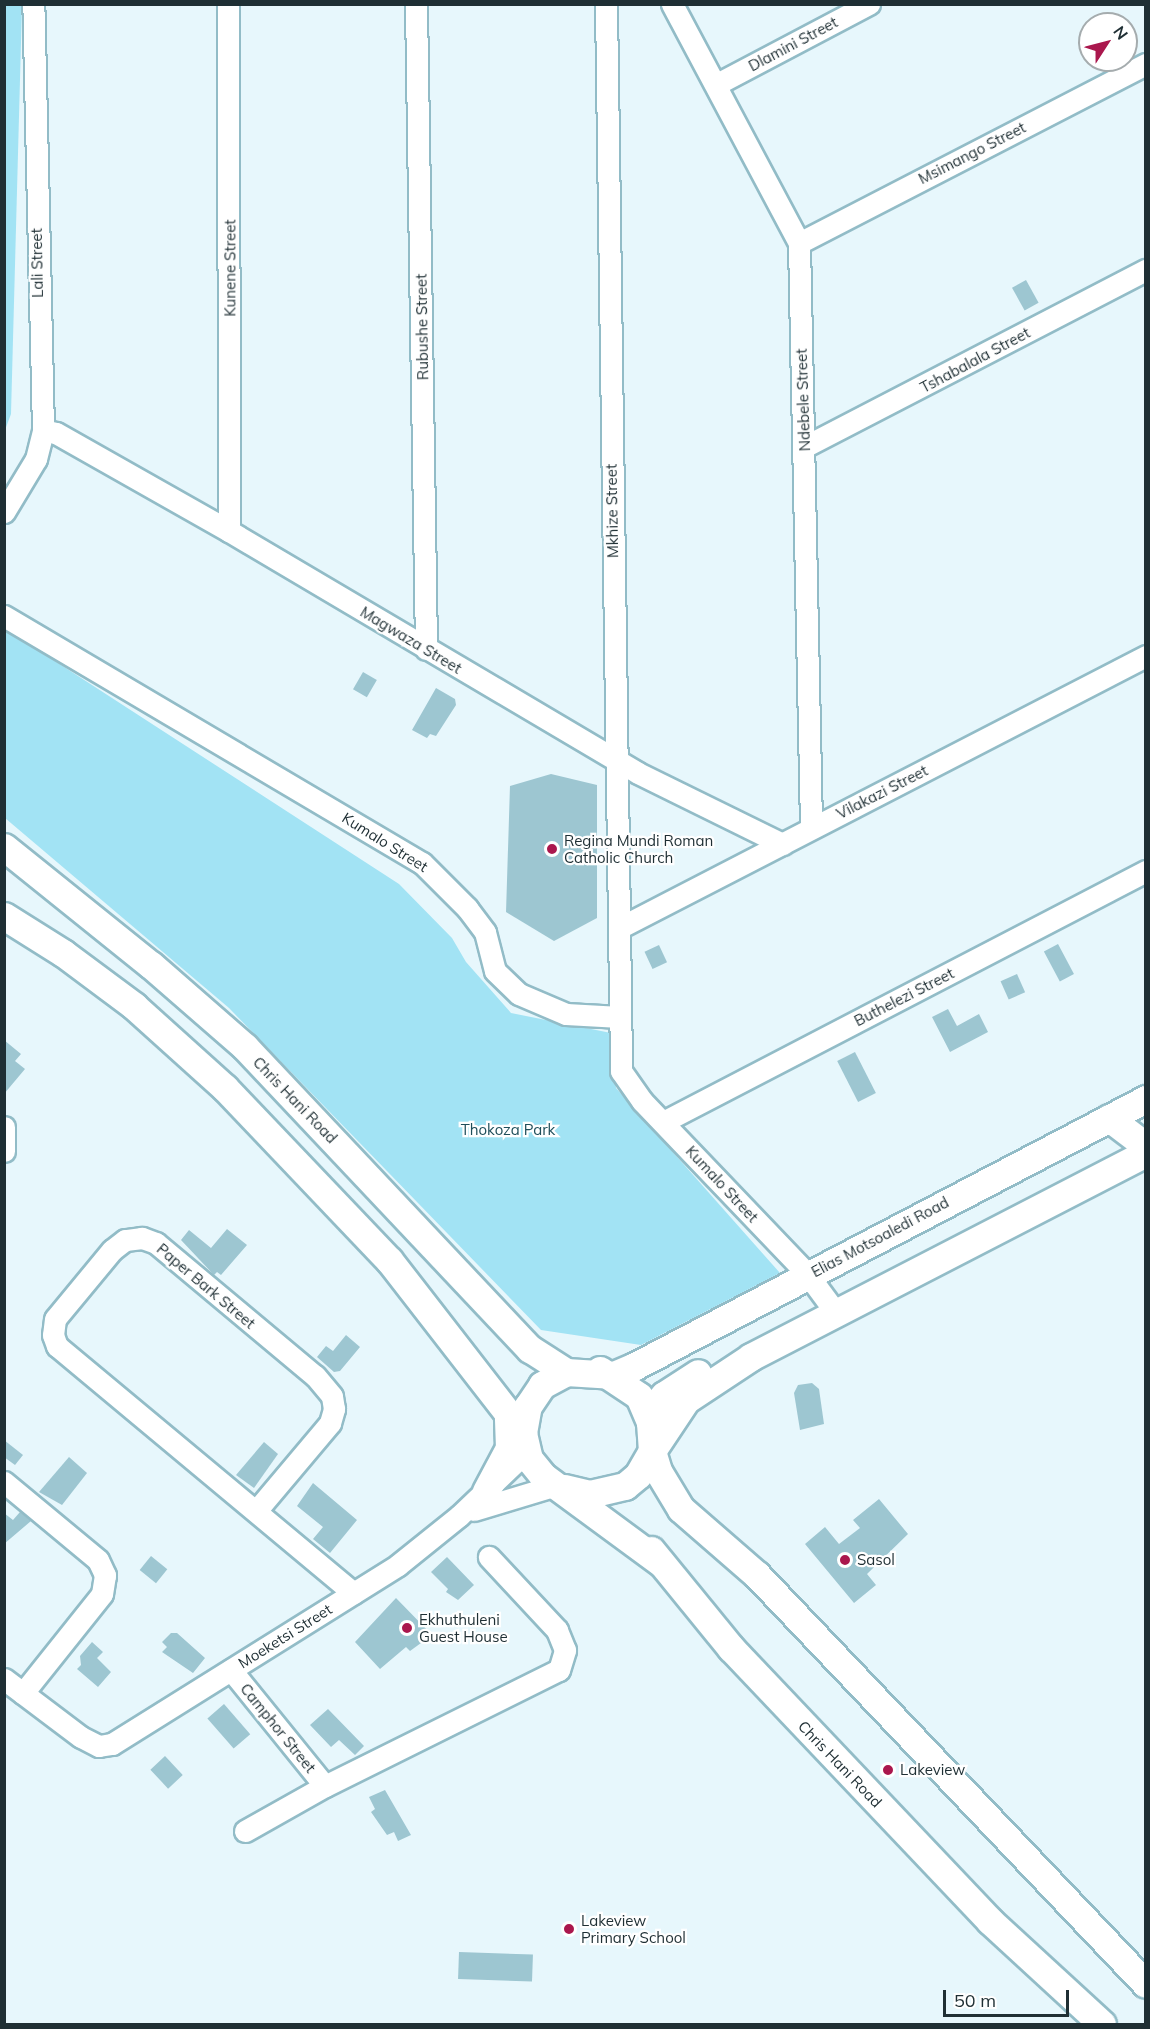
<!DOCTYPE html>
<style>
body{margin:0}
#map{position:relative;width:1150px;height:2029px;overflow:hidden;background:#e7f7fc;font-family:Mulish,sans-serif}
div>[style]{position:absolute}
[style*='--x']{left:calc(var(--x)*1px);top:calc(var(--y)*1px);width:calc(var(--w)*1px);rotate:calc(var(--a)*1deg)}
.green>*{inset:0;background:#a2e3f4}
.building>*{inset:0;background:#9dc6d1;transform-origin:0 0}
.roads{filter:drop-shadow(2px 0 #92bcc7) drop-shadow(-2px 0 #92bcc7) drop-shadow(0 2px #92bcc7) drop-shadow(0 -2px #92bcc7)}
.minor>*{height:21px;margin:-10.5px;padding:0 10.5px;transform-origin:10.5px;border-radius:10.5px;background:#fff}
.major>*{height:27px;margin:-13.5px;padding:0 13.5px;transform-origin:13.5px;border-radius:13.5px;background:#fff}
.dots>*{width:16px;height:16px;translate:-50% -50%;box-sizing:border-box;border:3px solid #fff;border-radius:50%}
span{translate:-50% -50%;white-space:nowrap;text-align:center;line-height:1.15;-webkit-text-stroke:4.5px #fff;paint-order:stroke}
.street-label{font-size:15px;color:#1f2f34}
.poi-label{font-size:15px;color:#1f2f34}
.left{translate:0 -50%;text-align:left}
.park-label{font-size:15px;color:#1e4e5a}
.frame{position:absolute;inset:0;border:6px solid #1f2f34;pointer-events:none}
.north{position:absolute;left:1078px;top:12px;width:60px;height:60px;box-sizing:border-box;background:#fff;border:2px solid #a5acae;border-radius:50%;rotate:54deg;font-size:16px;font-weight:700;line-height:24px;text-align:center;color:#1f2f34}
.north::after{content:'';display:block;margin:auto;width:21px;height:27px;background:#aa174d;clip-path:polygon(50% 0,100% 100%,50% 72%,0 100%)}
.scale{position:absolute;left:943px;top:1990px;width:126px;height:27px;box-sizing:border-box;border:3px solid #1f2f34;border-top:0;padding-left:8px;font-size:18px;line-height:21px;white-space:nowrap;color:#1f2f34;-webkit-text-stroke:4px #fff;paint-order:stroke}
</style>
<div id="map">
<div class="green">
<i style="clip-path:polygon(22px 5px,11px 414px,5px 430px,4px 5px)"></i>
<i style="clip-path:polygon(4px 628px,399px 884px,452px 938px,466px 962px,511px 1013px,611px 1033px,616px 1088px,780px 1273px,641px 1345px,541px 1330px,229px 1008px,5px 818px)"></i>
</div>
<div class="building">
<i style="left:1026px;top:280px;width:26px;height:16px;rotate:61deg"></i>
<i style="left:363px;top:672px;width:16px;height:20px;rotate:30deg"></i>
<i style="clip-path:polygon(436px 688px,455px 699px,456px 705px,436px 736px,430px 734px,427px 738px,412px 730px)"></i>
<i style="clip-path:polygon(551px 774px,597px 785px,597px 918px,554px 941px,506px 912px,510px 786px)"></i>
<i style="left:1058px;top:944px;width:34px;height:16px;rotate:62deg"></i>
<i style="left:659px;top:945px;width:19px;height:16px;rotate:65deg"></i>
<i style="left:1017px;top:974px;width:20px;height:18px;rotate:66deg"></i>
<i style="clip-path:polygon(948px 1009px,957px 1026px,979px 1014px,988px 1032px,950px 1052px,932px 1017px)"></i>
<i style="clip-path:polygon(4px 1040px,21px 1054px,15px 1061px,25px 1069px,4px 1094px)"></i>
<i style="left:855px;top:1052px;width:46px;height:20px;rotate:63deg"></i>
<i style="clip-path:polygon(227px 1229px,247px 1245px,221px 1275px,217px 1272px,214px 1275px,181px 1240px,189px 1230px,211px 1248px)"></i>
<i style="clip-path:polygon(346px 1335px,360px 1347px,340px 1371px,334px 1372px,317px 1357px,326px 1346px,333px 1351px)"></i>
<i style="clip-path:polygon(812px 1383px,819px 1389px,824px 1424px,800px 1430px,794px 1393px,798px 1385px)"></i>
<i style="clip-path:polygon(4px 1440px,23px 1455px,15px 1465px,4px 1457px)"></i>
<i style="clip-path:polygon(264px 1442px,278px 1454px,254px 1488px,236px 1475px)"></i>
<i style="clip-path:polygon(69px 1457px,87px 1473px,62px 1505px,39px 1492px)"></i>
<i style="clip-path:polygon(313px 1483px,357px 1520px,330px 1553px,313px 1539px,323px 1527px,297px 1506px)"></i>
<i style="clip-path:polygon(879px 1499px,908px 1534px,867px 1574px,876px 1585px,854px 1603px,805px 1544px,825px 1527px,839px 1544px,860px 1528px,853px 1520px)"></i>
<i style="clip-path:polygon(20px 1512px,31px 1521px,4px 1544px,4px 1513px,13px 1520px)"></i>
<i style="left:151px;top:1556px;width:21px;height:18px;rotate:39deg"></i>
<i style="clip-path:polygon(447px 1557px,474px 1585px,458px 1600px,446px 1592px,448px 1589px,431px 1572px)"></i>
<i style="clip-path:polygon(396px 1598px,432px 1635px,410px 1651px,406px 1647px,380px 1669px,355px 1642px)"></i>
<i style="clip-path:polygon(171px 1633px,177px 1633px,205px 1658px,193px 1673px,162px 1652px,167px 1647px,162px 1642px)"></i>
<i style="clip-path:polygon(92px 1642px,103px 1652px,97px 1658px,111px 1672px,98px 1687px,77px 1669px,81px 1665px,80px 1656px)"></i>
<i style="left:224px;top:1704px;width:40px;height:22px;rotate:49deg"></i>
<i style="clip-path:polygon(328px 1709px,364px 1746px,355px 1755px,339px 1740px,331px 1747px,310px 1725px)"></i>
<i style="left:165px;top:1756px;width:26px;height:20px;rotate:47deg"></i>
<i style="clip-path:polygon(385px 1790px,411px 1835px,398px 1841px,394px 1832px,387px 1835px,371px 1812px,375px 1809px,369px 1797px)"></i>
<i style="left:459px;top:1952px;width:74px;height:27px;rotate:2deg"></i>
</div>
<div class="roads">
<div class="minor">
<i style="--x:228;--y:4;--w:527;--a:89.89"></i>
<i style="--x:416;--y:4;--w:645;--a:89.11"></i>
<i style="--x:606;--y:4;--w:1067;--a:89.19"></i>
<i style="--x:621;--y:1071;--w:37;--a:55"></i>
<i style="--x:642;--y:1101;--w:240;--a:46.3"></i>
<i style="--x:808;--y:1275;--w:47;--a:53.6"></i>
<i style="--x:672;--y:4;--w:271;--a:62"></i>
<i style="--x:799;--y:243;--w:585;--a:88.82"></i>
<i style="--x:717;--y:84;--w:172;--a:-27.8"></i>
<i style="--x:799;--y:243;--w:390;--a:-27.3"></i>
<i style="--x:43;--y:430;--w:13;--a:13"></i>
<i style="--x:56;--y:433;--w:199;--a:29.5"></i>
<i style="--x:229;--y:531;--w:475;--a:30.6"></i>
<i style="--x:638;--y:773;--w:161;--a:26.2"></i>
<i style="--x:804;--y:447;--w:385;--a:-27.4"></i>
<i style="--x:4;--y:512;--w:62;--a:-58.9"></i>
<i style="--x:36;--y:459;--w:30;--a:-76"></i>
<i style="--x:43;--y:430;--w:426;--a:-91.3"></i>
<i style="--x:4;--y:616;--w:486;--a:30.6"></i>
<i style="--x:422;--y:863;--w:64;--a:45"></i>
<i style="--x:467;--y:908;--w:30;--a:53"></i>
<i style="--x:485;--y:932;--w:40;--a:75.6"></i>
<i style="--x:495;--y:971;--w:33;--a:44"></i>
<i style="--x:519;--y:994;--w:51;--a:23.1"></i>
<i style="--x:566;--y:1014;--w:54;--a:3.2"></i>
<i style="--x:619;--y:928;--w:593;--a:-27.3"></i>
<i style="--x:663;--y:1122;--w:544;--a:-27.46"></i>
<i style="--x:4;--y:1127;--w:24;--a:90"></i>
<i style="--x:4;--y:1482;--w:122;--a:39.7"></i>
<i style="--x:98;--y:1560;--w:17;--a:65"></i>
<i style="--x:105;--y:1575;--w:19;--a:99"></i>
<i style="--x:102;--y:1594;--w:127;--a:128.6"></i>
<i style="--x:474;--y:1510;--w:87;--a:-16.8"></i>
<i style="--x:256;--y:1511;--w:115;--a:-49.9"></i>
<i style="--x:330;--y:1423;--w:15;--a:-74"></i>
<i style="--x:334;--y:1409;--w:13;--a:-99"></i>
<i style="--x:332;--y:1396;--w:26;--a:-130"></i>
<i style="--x:315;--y:1376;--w:207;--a:-140.1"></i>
<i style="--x:156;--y:1243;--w:15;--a:-160"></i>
<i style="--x:142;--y:1238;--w:17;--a:173"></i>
<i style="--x:125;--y:1240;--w:16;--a:142"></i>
<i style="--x:112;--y:1250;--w:89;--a:129.6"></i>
<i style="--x:55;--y:1319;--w:16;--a:97"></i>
<i style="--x:53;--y:1335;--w:12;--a:70"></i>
<i style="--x:57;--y:1346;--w:386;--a:39.8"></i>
<i style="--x:231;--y:1670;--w:149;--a:51"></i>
<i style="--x:4;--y:1679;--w:96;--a:37"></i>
<i style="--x:81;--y:1737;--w:20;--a:27"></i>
<i style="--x:99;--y:1746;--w:13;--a:-9"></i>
<i style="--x:112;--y:1744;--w:337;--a:-32"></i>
<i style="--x:398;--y:1565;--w:78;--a:-38.8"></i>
<i style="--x:459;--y:1516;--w:93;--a:-43.7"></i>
<i style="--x:245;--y:1831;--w:92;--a:-29.4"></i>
<i style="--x:325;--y:1786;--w:261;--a:-26.4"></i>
<i style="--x:559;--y:1670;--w:21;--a:-73"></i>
<i style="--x:565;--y:1650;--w:22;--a:-112"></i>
<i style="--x:557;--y:1630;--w:100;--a:-133"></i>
</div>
<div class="major">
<i style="--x:4;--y:847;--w:189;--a:38.8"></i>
<i style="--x:151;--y:965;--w:125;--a:41.1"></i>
<i style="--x:245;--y:1047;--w:415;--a:46.7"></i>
<i style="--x:530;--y:1349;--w:43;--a:32.6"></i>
<i style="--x:4;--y:916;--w:70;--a:32.1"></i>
<i style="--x:63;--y:953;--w:89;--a:36.7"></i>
<i style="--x:134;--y:1006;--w:122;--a:42"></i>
<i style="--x:225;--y:1088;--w:238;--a:46.4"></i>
<i style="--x:389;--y:1260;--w:219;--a:52.2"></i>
<i style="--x:1109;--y:1118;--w:46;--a:37.1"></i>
<i style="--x:1146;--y:1153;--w:445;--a:152.7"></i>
<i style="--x:751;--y:1357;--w:78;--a:146.5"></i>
<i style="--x:686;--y:1400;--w:61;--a:123.7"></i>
<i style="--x:652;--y:1451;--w:21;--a:73"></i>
<i style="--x:658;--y:1471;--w:44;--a:58.8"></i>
<i style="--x:681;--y:1509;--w:101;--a:41"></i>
<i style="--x:757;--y:1575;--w:564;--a:46.44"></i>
<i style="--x:650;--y:1422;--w:18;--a:-74"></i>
<i style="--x:655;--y:1405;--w:13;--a:-48"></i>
<i style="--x:664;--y:1395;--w:40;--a:-32.9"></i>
<i style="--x:564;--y:1488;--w:27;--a:13"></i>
<i style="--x:590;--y:1494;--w:36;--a:-13"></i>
<i style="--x:625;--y:1486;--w:17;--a:-40"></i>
<i style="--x:638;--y:1475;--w:28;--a:-60"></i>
<i style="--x:652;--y:1451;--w:29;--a:-94"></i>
<i style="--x:650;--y:1422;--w:28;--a:-113"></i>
<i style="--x:639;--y:1396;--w:47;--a:-146.3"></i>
<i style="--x:486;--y:1491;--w:49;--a:-61.9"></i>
<i style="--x:509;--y:1448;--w:30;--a:-92"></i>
<i style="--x:651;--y:1550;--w:127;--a:50.8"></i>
<i style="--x:731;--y:1648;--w:376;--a:46.5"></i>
<i style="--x:990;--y:1921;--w:152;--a:42.6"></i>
<i style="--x:661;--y:1563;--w:147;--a:-143.6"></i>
<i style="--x:543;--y:1476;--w:22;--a:-129"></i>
<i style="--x:529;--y:1459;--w:27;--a:-103"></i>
<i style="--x:523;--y:1433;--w:27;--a:-80"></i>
<i style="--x:528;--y:1406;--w:25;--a:-56"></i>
<i style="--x:542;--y:1385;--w:27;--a:-28"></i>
<i style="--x:566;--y:1372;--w:48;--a:3.6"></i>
<i style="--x:614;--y:1375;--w:23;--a:-23"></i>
<i style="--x:635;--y:1366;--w:577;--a:-27.59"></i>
</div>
</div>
<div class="dots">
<i style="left:552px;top:849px;background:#aa174d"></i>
<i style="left:845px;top:1560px;background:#aa174d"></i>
<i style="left:407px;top:1628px;background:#aa174d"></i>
<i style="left:888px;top:1770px;background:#aa174d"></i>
<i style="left:569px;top:1929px;background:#aa174d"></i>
</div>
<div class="street-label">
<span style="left:793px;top:44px;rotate:-28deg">Dlamini Street</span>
<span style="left:972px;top:153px;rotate:-27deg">Msimango Street</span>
<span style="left:37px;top:263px;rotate:-91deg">Lali Street</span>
<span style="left:230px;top:268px;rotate:-90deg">Kunene Street</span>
<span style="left:422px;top:327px;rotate:-91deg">Rubushe Street</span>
<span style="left:975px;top:360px;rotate:-28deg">Tshabalala Street</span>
<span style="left:803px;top:400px;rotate:-92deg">Ndebele Street</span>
<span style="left:612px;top:511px;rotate:-91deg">Mkhize Street</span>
<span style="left:411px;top:640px;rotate:31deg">Magwaza Street</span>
<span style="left:882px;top:792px;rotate:-27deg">Vilakazi Street</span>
<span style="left:385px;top:842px;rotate:32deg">Kumalo Street</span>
<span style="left:904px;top:997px;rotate:-27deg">Buthelezi Street</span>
<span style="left:295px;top:1100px;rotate:46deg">Chris Hani Road</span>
<span style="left:722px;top:1184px;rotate:47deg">Kumalo Street</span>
<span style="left:880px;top:1237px;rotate:-28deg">Elias Motsoaledi Road</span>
<span style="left:206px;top:1286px;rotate:40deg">Paper Bark Street</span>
<span style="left:285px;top:1636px;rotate:-32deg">Moeketsi Street</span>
<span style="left:278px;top:1728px;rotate:51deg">Camphor Street</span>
<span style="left:840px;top:1764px;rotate:46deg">Chris Hani Road</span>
</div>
<div class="poi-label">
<span class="left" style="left:564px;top:849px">Regina Mundi Roman<br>Catholic Church</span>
<span class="left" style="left:857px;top:1560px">Sasol</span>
<span class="left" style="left:419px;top:1628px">Ekhuthuleni<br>Guest House</span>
<span class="left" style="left:900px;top:1770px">Lakeview</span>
<span class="left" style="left:581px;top:1929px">Lakeview<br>Primary School</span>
</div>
<div class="park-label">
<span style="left:508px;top:1130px">Thokoza Park</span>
</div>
<div class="frame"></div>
<div class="north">N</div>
<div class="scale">50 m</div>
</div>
